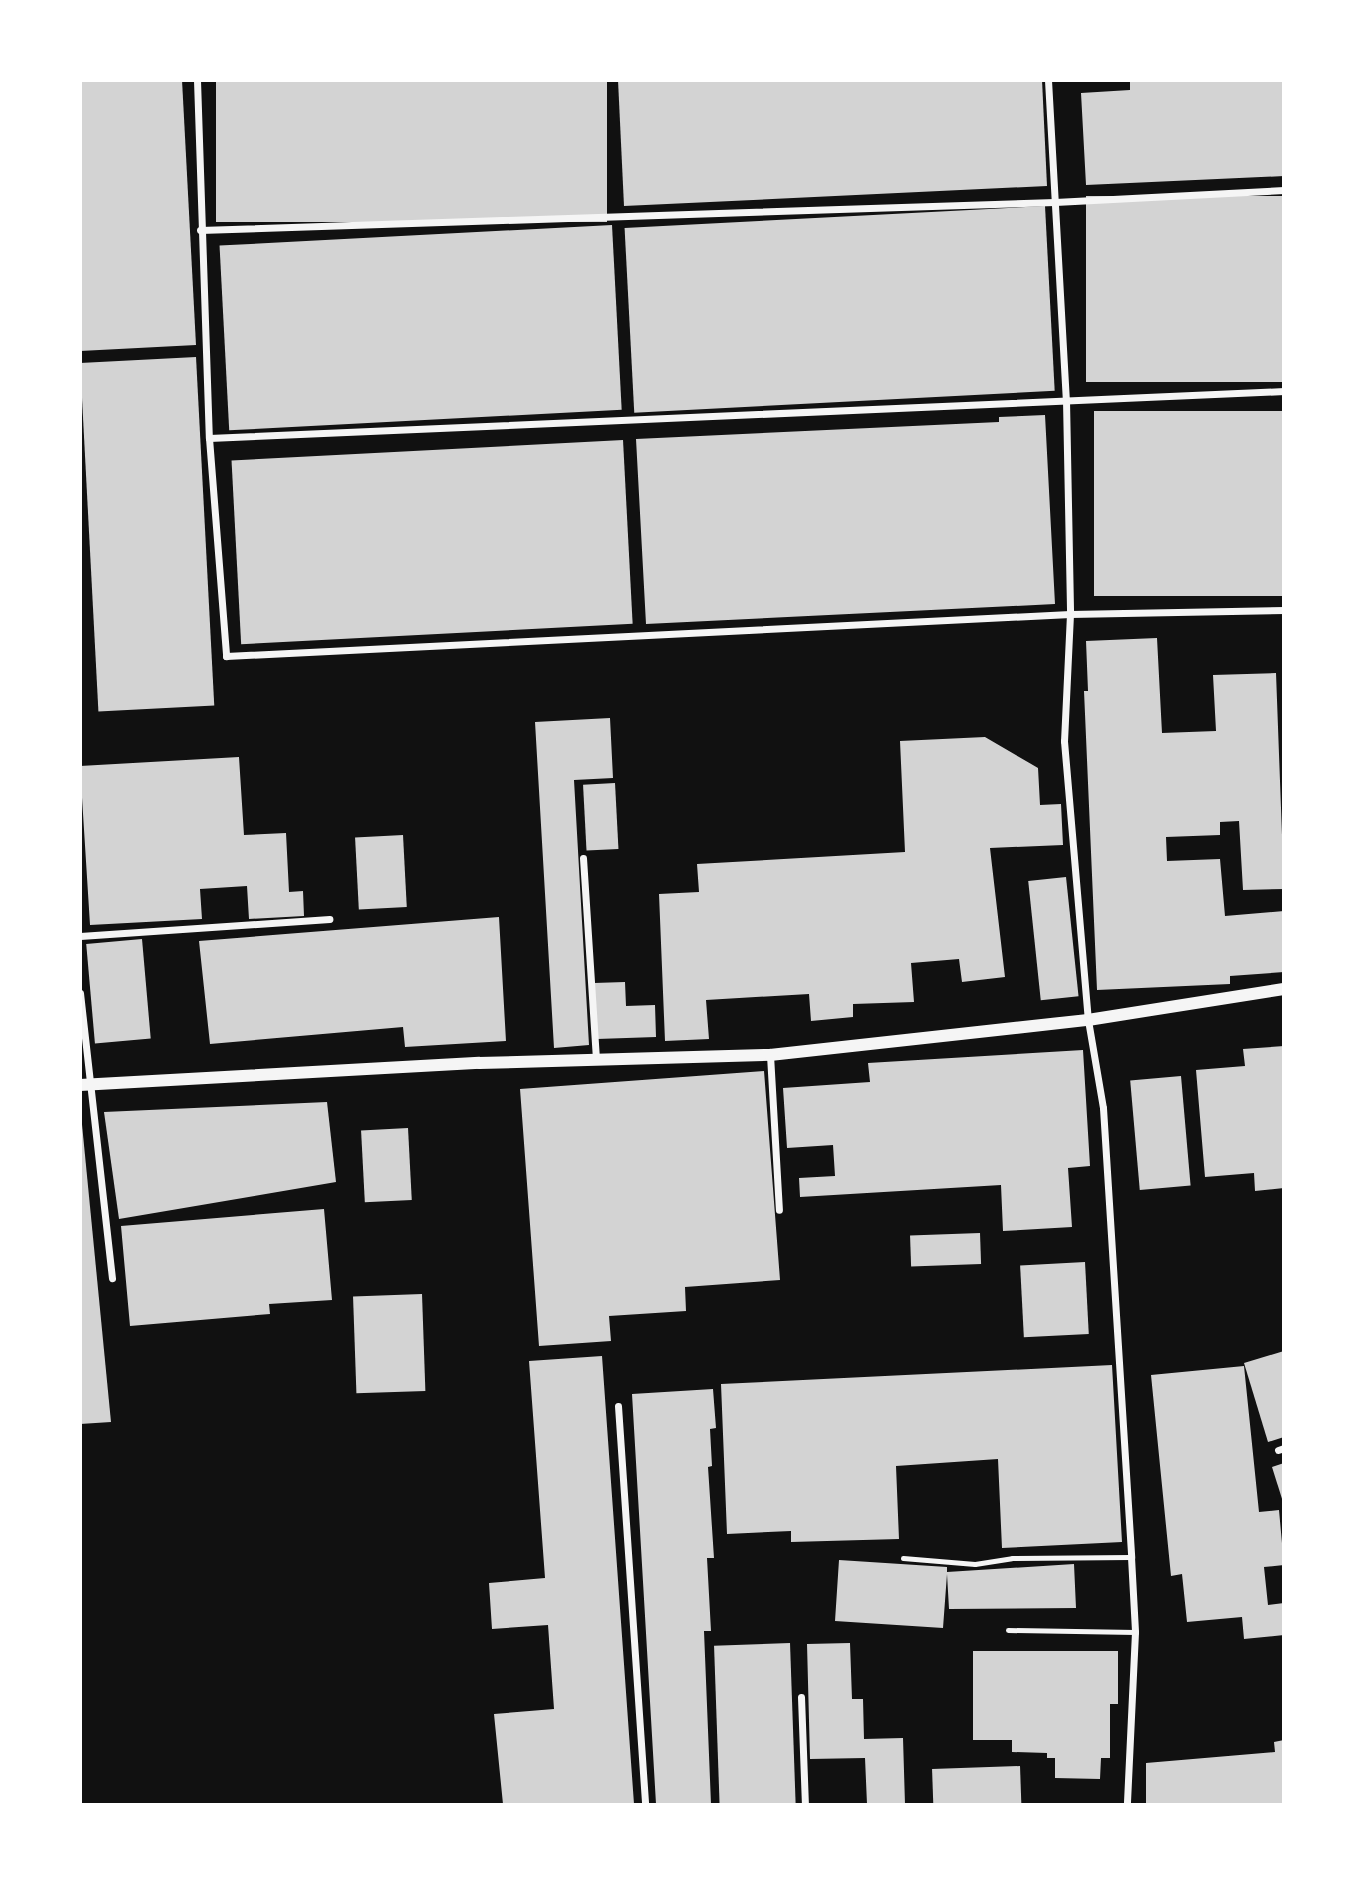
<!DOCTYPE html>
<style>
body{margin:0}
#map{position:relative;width:1364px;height:1885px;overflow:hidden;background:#111;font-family:Overpass,sans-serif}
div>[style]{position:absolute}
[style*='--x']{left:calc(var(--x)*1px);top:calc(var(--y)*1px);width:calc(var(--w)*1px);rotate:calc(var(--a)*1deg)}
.building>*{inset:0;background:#d3d3d3;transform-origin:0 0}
.service>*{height:5px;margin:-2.5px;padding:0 2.5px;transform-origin:2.5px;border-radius:2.5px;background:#f5f5f5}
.minor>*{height:7px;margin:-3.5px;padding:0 3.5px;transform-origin:3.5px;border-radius:3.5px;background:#f5f5f5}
.tertiary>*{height:12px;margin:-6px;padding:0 6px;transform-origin:6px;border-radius:6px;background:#f5f5f5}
span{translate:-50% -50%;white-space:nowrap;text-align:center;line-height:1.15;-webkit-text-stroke:7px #fff;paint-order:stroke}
.frame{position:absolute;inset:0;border:82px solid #fff;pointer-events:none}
</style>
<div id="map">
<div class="building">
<i style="clip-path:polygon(80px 80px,182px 80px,196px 345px,80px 351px)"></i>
<i style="left:216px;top:80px;width:391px;height:142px"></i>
<i style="clip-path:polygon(618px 80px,1042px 80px,1047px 186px,624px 206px)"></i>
<i style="clip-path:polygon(1130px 80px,1284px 80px,1284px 176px,1086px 185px,1081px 93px,1130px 90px)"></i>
<i style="left:1284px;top:196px;width:186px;height:198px;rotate:90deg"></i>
<i style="left:1045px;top:206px;width:185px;height:421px;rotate:87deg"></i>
<i style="left:612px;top:225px;width:185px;height:393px;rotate:87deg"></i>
<i style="left:196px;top:357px;width:349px;height:116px;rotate:87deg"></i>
<i style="left:1284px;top:411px;width:185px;height:190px;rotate:90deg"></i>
<i style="clip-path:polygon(1045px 415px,1055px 604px,646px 624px,636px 439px,999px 422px,999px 417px)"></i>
<i style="left:623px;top:440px;width:184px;height:392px;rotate:87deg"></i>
<i style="clip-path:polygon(1157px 638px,1162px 733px,1216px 731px,1213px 675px,1276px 673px,1284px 889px,1243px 890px,1239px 821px,1220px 822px,1220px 835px,1166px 837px,1167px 861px,1220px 859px,1225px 916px,1284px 911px,1284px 972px,1230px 976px,1230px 984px,1097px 990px,1084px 691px,1088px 691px,1086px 641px)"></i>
<i style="clip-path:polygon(610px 718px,613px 778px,574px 780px,589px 1045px,554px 1048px,535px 722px)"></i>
<i style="clip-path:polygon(985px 737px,1038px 768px,1040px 805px,1061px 804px,1063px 845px,990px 848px,1005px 977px,962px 982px,959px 959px,911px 963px,914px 1002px,853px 1004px,853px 1017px,811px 1021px,809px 994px,706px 1000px,709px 1039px,665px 1041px,659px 894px,699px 892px,697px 864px,905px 852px,900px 741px)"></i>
<i style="clip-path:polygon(239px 757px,244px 835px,286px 833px,289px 892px,303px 891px,304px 916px,249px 919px,247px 886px,200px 889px,202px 919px,90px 925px,80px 766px)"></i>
<i style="left:615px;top:783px;width:66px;height:32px;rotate:87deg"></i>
<i style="left:403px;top:835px;width:72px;height:48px;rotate:87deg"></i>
<i style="left:1066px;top:877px;width:120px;height:38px;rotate:84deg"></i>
<i style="clip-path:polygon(499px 917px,506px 1041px,405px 1047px,403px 1027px,210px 1044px,199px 941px)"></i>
<i style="left:142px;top:939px;width:100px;height:56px;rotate:85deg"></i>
<i style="clip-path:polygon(625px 982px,626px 1006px,655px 1005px,656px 1037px,597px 1039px,594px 983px)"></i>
<i style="clip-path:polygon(1284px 1046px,1284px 1188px,1255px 1191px,1254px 1173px,1205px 1177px,1196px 1070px,1245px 1066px,1243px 1049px)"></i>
<i style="clip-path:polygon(1083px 1050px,1090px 1166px,1068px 1168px,1072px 1227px,1003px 1231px,1001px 1185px,800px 1197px,799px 1178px,835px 1176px,833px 1145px,787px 1148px,783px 1088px,870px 1082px,868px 1063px)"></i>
<i style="clip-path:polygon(764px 1071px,780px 1280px,685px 1287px,686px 1311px,609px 1316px,611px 1341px,539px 1346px,520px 1089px)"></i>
<i style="left:1181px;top:1076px;width:110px;height:51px;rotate:85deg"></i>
<i style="clip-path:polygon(327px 1102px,336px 1182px,119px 1219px,104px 1112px)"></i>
<i style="clip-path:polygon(80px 1104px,111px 1422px,80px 1424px)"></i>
<i style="left:408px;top:1128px;width:72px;height:47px;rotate:87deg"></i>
<i style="clip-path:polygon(324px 1209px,332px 1300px,269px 1304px,270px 1314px,130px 1326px,121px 1226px)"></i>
<i style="left:980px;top:1233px;width:31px;height:70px;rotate:88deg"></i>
<i style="left:1085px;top:1262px;width:72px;height:65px;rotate:87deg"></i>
<i style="left:422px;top:1294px;width:97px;height:69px;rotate:88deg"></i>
<i style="clip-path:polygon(1284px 1351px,1284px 1437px,1268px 1442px,1244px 1363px)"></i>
<i style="clip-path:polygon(602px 1356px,634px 1804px,503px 1804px,494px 1714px,554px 1709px,548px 1625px,492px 1629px,489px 1583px,545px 1578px,529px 1361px)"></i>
<i style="clip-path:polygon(1112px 1365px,1122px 1542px,1002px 1548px,998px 1459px,896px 1466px,899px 1539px,791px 1542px,791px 1531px,727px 1534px,721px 1384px)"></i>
<i style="clip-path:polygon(1244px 1366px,1259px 1512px,1279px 1510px,1284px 1565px,1264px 1567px,1268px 1605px,1284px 1603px,1284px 1635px,1244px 1639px,1242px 1617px,1187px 1622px,1182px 1574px,1171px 1576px,1151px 1375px)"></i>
<i style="clip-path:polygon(713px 1389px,716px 1428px,710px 1429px,712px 1466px,708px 1467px,714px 1558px,707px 1558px,711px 1631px,704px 1631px,711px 1804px,656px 1804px,632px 1394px)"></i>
<i style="clip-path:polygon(1284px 1463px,1284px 1502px,1283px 1502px,1272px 1467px)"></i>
<i style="clip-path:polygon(839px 1560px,947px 1567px,947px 1572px,1074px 1564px,1076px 1608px,949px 1609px,947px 1574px,943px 1628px,835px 1621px)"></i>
<i style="left:790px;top:1643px;width:161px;height:76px;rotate:88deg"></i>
<i style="clip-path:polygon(850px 1643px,852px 1699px,863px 1699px,864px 1739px,903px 1738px,905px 1804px,867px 1804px,865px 1758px,810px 1759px,807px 1644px)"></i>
<i style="clip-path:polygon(973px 1651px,1118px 1651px,1118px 1704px,1110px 1704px,1110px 1758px,1101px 1758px,1100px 1779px,1055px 1778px,1055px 1758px,1047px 1758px,1047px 1753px,1012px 1752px,1012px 1740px,973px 1740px)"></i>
<i style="clip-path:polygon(1284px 1740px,1284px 1804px,1146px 1804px,1146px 1763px,1275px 1752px,1274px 1742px)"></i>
<i style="left:1020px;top:1766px;width:38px;height:88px;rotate:88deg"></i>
</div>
<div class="service">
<i style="--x:903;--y:1558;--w:72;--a:4.8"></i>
<i style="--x:975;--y:1564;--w:37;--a:-9"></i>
<i style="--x:1012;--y:1558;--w:119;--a:-0.5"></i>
<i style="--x:1008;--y:1630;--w:127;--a:0.9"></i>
</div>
<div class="minor">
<i style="--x:197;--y:80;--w:358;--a:88.1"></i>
<i style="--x:209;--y:438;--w:219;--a:85.5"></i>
<i style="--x:226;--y:656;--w:845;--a:-2.85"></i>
<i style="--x:1070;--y:614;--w:214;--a:-1.1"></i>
<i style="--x:1048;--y:80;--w:321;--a:86.8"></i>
<i style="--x:1066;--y:400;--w:214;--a:88.9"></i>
<i style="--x:1070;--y:614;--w:127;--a:92.7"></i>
<i style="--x:1064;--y:741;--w:280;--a:85.1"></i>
<i style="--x:1088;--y:1020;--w:89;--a:80.3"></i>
<i style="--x:1103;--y:1108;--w:450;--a:86.4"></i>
<i style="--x:1131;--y:1557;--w:75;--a:86.9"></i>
<i style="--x:1135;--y:1632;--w:172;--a:92.7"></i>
<i style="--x:200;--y:230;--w:855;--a:-1.88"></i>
<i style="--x:1055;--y:202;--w:229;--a:-3"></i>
<i style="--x:209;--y:438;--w:1076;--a:-2.5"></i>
<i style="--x:583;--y:858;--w:202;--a:86.3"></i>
<i style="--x:80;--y:936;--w:250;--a:-3.9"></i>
<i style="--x:80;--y:993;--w:287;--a:83.6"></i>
<i style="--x:770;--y:1055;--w:155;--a:86.7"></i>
<i style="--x:618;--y:1406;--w:399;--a:86.1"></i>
<i style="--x:1278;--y:1450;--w:6;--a:-18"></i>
<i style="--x:801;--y:1697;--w:107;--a:87.9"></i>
</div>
<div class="tertiary">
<i style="--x:80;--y:1085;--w:400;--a:-3.2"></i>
<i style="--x:479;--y:1063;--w:291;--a:-1.6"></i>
<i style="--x:770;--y:1055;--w:320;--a:-6.3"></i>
<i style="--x:1088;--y:1020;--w:198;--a:-9"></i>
</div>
<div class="frame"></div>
</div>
